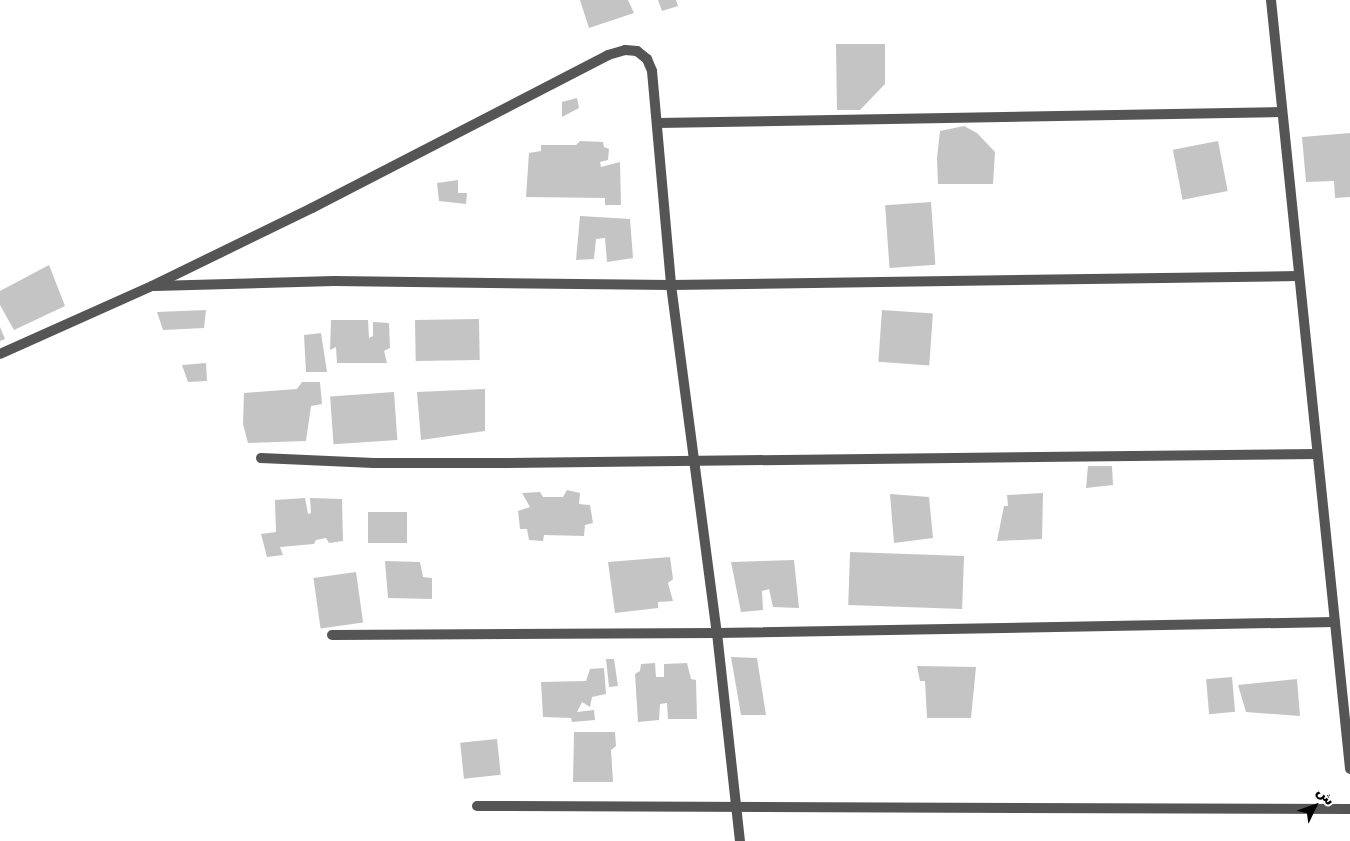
<!DOCTYPE html>
<meta charset="utf-8">
<style>
body{margin:0}
#map{position:relative;width:1350px;height:841px;overflow:hidden;background:#fff;font-family:"DejaVu Sans","Noto Naskh Arabic",sans-serif}
div>[style]{position:absolute}
[style*='--x']{left:calc(var(--x)*1px);top:calc(var(--y)*1px);width:calc(var(--w)*1px);rotate:calc(var(--a)*1deg)}
.building>*{inset:0;background:#c4c4c4;transform-origin:0 0}
.minor>*{height:10px;margin:-5px;padding:0 5px;transform-origin:5px;border-radius:5px;background:#555}
span{translate:-50% -50%;white-space:nowrap;text-align:center;line-height:1.15;-webkit-text-stroke:4px #fff;paint-order:stroke}
.north{position:absolute;left:1290px;top:781px;width:50px;height:50px;-webkit-text-stroke:4px #fff;paint-order:stroke;rotate:48deg;font-size:14px;font-weight:700;line-height:20px;text-align:center;color:#000}
.north::after{content:'';display:block;margin:auto;width:18px;height:22px;background:#000;clip-path:polygon(50% 0,100% 100%,50% 72%,0 100%)}
</style>
<div id="map">
<div class="building">
<i style="clip-path:polygon(580px 0,628px 0,634px 13px,589px 28px)"></i>
<i style="clip-path:polygon(658px 0,676px 0,678px 6px,662px 11px)"></i>
<i style="clip-path:polygon(836px 44px,885px 44px,885px 84px,860px 110px,837px 110px)"></i>
<i style="clip-path:polygon(577px 98px,579px 108px,562px 117px,562px 102px)"></i>
<i style="clip-path:polygon(964px 126px,977px 133px,995px 152px,993px 184px,938px 184px,937px 158px,940px 131px)"></i>
<i style="clip-path:polygon(1350px 133px,1350px 197px,1335px 198px,1334px 181px,1306px 182px,1302px 137px)"></i>
<i style="clip-path:polygon(580px 141px,603px 142px,604px 147px,609px 149px,608px 160px,600px 162px,601px 167px,620px 162px,621px 205px,605px 205px,605px 198px,526px 197px,529px 153px,541px 151px,541px 145px,576px 145px)"></i>
<i style="left:1218px;top:141px;width:51px;height:46px;rotate:79deg"></i>
<i style="clip-path:polygon(458px 180px,458px 193px,467px 193px,466px 204px,439px 201px,437px 183px)"></i>
<i style="left:931px;top:202px;width:63px;height:46px;rotate:86deg"></i>
<i style="clip-path:polygon(580px 216px,630px 219px,633px 258px,607px 262px,605px 238px,596px 239px,594px 259px,576px 260px)"></i>
<i style="clip-path:polygon(49px 265px,65px 306px,14px 330px,0 305px,0 291px)"></i>
<i style="clip-path:polygon(206px 310px,204px 328px,163px 330px,157px 312px)"></i>
<i style="left:882px;top:310px;width:51px;height:52px;rotate:4deg"></i>
<i style="left:479px;top:319px;width:41px;height:64px;rotate:89deg"></i>
<i style="clip-path:polygon(331px 320px,368px 320px,369px 338px,373px 336px,373px 322px,389px 323px,390px 348px,384px 351px,387px 363px,337px 363px,336px 347px,330px 350px)"></i>
<i style="clip-path:polygon(0 327px,5px 339px,0 341px)"></i>
<i style="clip-path:polygon(321px 333px,327px 372px,306px 372px,304px 335px)"></i>
<i style="clip-path:polygon(206px 363px,207px 381px,188px 382px,182px 365px)"></i>
<i style="clip-path:polygon(302px 382px,320px 382px,322px 404px,311px 406px,306px 441px,248px 443px,243px 424px,244px 393px,297px 389px)"></i>
<i style="clip-path:polygon(485px 389px,485px 431px,421px 440px,417px 392px)"></i>
<i style="left:394px;top:392px;width:48px;height:64px;rotate:86deg"></i>
<i style="clip-path:polygon(1088px 466px,1112px 466px,1113px 485px,1086px 488px)"></i>
<i style="clip-path:polygon(567px 490px,580px 493px,579px 504px,590px 505px,593px 523px,585px 525px,584px 536px,544px 535px,543px 541px,529px 540px,527px 529px,520px 529px,518px 511px,530px 507px,522px 493px,540px 492px,543px 497px,563px 497px)"></i>
<i style="clip-path:polygon(1043px 493px,1042px 539px,997px 541px,1004px 506px,1008px 506px,1007px 495px)"></i>
<i style="clip-path:polygon(890px 494px,929px 497px,933px 538px,894px 543px)"></i>
<i style="clip-path:polygon(305px 498px,308px 514px,311px 513px,310px 498px,342px 499px,343px 541px,329px 543px,326px 538px,316px 540px,314px 544px,280px 547px,283px 555px,267px 557px,261px 534px,276px 532px,275px 500px)"></i>
<i style="left:368px;top:512px;width:39px;height:31px"></i>
<i style="left:964px;top:556px;width:53px;height:114px;rotate:92deg"></i>
<i style="clip-path:polygon(670px 557px,673px 579px,668px 583px,673px 601px,658px 602px,658px 608px,615px 613px,608px 562px)"></i>
<i style="clip-path:polygon(794px 560px,799px 608px,773px 607px,769px 589px,762px 591px,763px 610px,741px 612px,731px 562px)"></i>
<i style="clip-path:polygon(385px 561px,420px 562px,423px 577px,432px 578px,432px 599px,388px 598px)"></i>
<i style="left:356px;top:572px;width:51px;height:43px;rotate:82deg"></i>
<i style="clip-path:polygon(731px 657px,757px 658px,766px 715px,741px 715px)"></i>
<i style="clip-path:polygon(606px 659px,614px 659px,618px 686px,609px 687px)"></i>
<i style="clip-path:polygon(655px 663px,656px 677px,664px 677px,664px 664px,687px 663px,691px 679px,696px 680px,697px 719px,668px 719px,667px 703px,660px 704px,659px 720px,638px 722px,635px 674px,640px 671px,641px 664px)"></i>
<i style="clip-path:polygon(917px 666px,976px 667px,971px 718px,927px 718px,925px 681px,920px 681px)"></i>
<i style="clip-path:polygon(604px 668px,606px 694px,592px 697px,590px 707px,582px 702px,577px 712px,594px 710px,595px 720px,572px 722px,571px 718px,543px 717px,541px 682px,586px 681px,590px 669px)"></i>
<i style="left:1232px;top:677px;width:35px;height:26px;rotate:85deg"></i>
<i style="clip-path:polygon(1297px 679px,1300px 716px,1246px 712px,1238px 685px)"></i>
<i style="clip-path:polygon(574px 732px,615px 732px,616px 746px,611px 750px,613px 782px,573px 782px)"></i>
<i style="left:497px;top:739px;width:36px;height:37px;rotate:84deg"></i>
</div>
<div class="minor">
<i style="--x:1271;--y:0;--w:773;--a:84.13"></i>
<i style="--x:658;--y:123;--w:624;--a:-1.01"></i>
<i style="--x:155;--y:286;--w:179;--a:-1.6"></i>
<i style="--x:334;--y:281;--w:337;--a:0.7"></i>
<i style="--x:671;--y:285;--w:628;--a:-0.82"></i>
<i style="--x:0;--y:354;--w:167;--a:-24.1"></i>
<i style="--x:152;--y:286;--w:178;--a:-26"></i>
<i style="--x:312;--y:208;--w:333;--a:-27.3"></i>
<i style="--x:608;--y:55;--w:18;--a:-16"></i>
<i style="--x:625;--y:50;--w:12;--a:5"></i>
<i style="--x:637;--y:51;--w:13;--a:39"></i>
<i style="--x:647;--y:59;--w:13;--a:67"></i>
<i style="--x:652;--y:71;--w:215;--a:84.9"></i>
<i style="--x:671;--y:285;--w:351;--a:82.5"></i>
<i style="--x:717;--y:633;--w:209;--a:83.7"></i>
<i style="--x:261;--y:458;--w:113;--a:2.5"></i>
<i style="--x:374;--y:463;--w:131;--a:0"></i>
<i style="--x:505;--y:463;--w:812;--a:-0.64"></i>
<i style="--x:332;--y:635;--w:385;--a:-0.3"></i>
<i style="--x:717;--y:633;--w:618;--a:-1.02"></i>
<i style="--x:477;--y:806;--w:873;--a:0.2"></i>
</div>
<div class="north">ش</div>
</div>
